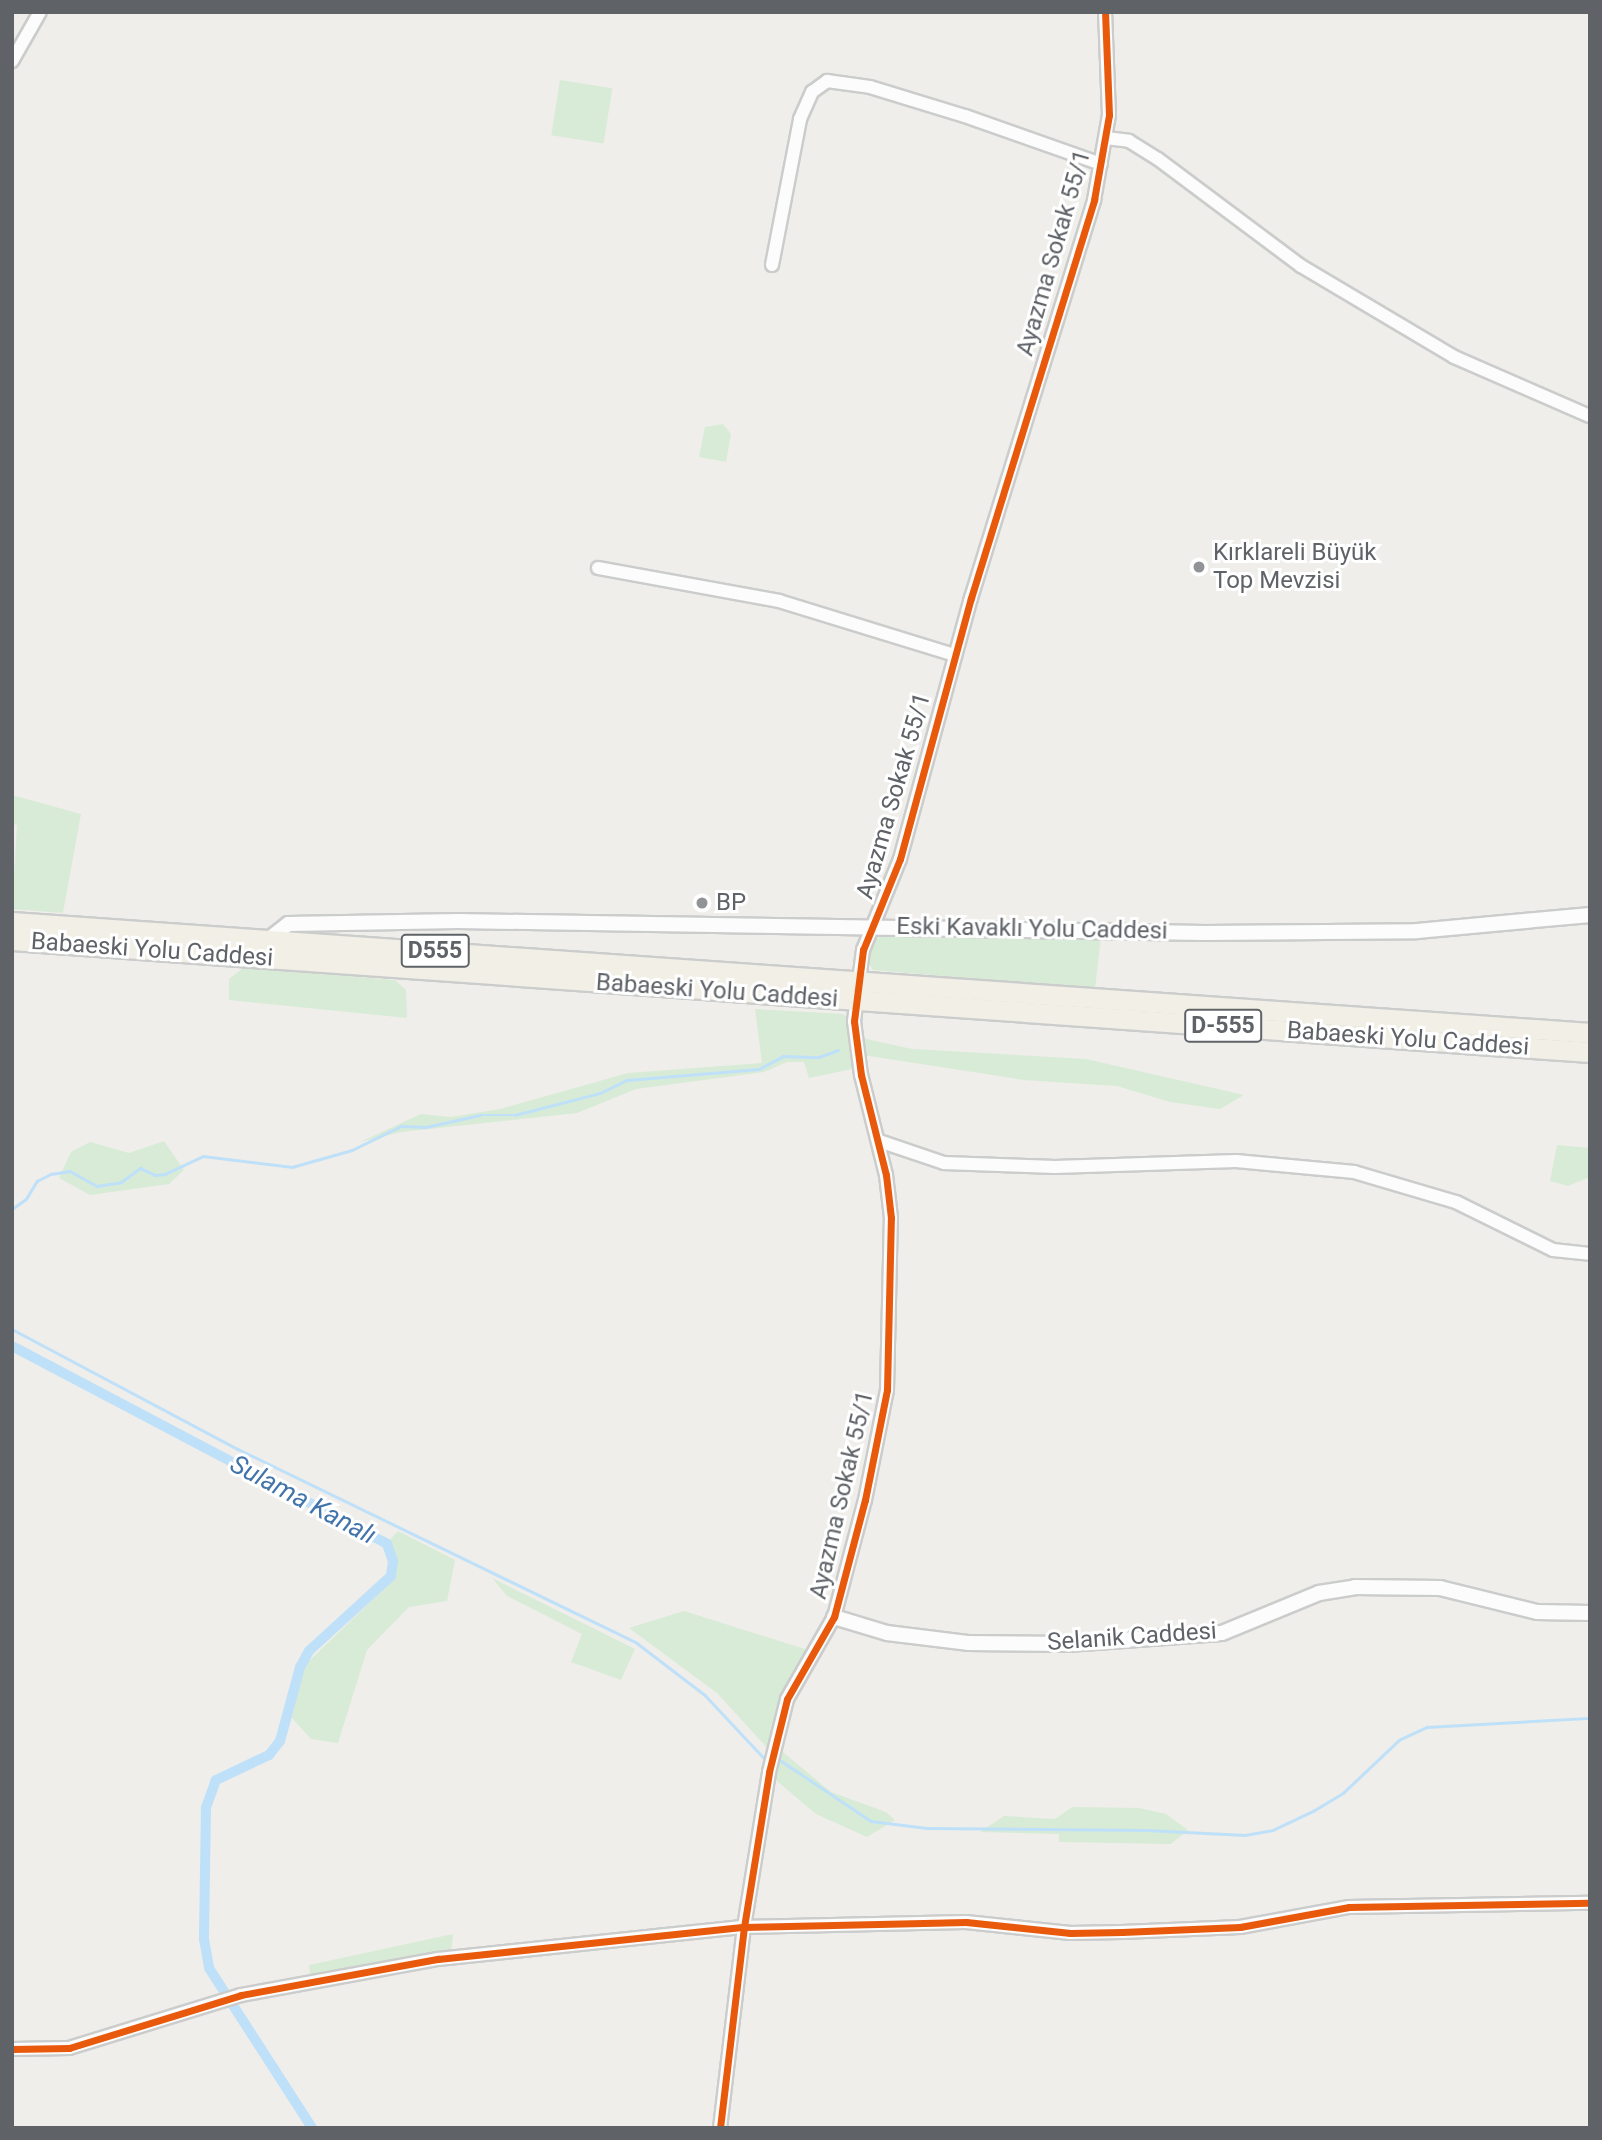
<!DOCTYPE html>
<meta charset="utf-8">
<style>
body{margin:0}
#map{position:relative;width:1602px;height:2140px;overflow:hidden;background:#efeeea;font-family:Roboto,sans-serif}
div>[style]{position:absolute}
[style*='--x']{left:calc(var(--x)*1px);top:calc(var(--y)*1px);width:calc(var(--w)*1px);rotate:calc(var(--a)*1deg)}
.green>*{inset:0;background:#d8ebd6;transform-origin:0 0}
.stream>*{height:2.5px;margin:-1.25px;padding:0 1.25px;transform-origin:1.25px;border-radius:1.25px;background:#bfe0f9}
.canal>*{height:10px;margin:-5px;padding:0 5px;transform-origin:5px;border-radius:5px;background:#bfe0f9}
.roads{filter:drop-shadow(2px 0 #cbcccc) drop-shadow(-2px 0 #cbcccc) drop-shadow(0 2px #cbcccc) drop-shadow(0 -2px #cbcccc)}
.minor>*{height:12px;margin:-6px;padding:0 6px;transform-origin:6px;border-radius:6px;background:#fdfcfc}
.tertiary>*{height:14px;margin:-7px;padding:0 7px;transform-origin:7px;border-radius:7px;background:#fdfcfc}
.trunk>*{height:19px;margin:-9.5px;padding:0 9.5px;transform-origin:9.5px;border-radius:9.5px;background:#f2f0e6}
.cycleway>*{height:7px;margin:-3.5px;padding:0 3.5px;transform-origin:3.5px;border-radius:3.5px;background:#e8590c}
.dots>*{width:19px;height:19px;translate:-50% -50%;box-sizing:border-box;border:4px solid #fff;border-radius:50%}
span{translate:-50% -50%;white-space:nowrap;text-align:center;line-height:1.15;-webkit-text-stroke:6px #fff;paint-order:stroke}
.shield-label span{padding:2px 5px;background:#fff;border:2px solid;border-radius:5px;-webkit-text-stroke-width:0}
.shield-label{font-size:23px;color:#5f6368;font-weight:700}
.street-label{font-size:24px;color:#5f6368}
.poi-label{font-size:24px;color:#5f6368}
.left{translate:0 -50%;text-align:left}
.water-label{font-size:26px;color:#4174aa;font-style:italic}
.frame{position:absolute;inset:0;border:14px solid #5f6368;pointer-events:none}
</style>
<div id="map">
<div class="green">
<i style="left:560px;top:80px;width:53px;height:56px;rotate:9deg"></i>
<i style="clip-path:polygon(723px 424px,731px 434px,726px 462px,699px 457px,705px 427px)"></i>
<i style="clip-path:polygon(12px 795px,81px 814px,63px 913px,12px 909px,17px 825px,12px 824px)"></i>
<i style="clip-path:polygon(890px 933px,1101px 937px,1095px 989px,873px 970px,867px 961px,873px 940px)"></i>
<i style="clip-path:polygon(243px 968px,395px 980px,406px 990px,407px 1018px,229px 1000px,229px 979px)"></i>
<i style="clip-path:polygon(755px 1009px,843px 1014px,851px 1021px,857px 1068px,809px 1078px,804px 1062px,787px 1062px,764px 1072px,636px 1089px,577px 1113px,401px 1132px,360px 1142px,421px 1114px,451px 1117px,500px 1109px,628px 1073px,762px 1063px)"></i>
<i style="clip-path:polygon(862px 1038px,912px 1049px,1086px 1059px,1244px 1095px,1220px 1109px,1170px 1102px,1117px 1086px,1024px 1080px,863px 1055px)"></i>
<i style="clip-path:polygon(164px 1141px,184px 1170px,169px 1184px,90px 1195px,59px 1178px,71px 1152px,90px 1142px,129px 1153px)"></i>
<i style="clip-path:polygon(1557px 1145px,1590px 1148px,1590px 1177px,1568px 1186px,1550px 1181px)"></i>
<i style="clip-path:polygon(398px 1531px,455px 1560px,447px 1601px,409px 1607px,367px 1650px,338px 1743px,311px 1739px,291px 1717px,305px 1665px,394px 1579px,396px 1561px,389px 1541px)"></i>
<i style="clip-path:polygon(492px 1578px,635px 1649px,621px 1680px,571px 1662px,582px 1634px,507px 1596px)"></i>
<i style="clip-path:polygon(684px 1611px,811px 1651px,770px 1751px,717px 1693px,629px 1628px)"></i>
<i style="clip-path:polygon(778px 1748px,831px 1792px,886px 1812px,895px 1820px,867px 1837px,816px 1814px,771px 1776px)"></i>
<i style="clip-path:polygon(1072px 1807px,1139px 1808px,1166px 1814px,1188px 1830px,1171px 1844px,1059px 1842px,1059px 1834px,980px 1832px,1004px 1816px,1055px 1819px)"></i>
<i style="clip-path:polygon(453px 1934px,451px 1954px,310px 1977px,309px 1965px)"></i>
</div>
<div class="stream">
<i style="--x:12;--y:1209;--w:17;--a:-36"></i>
<i style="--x:26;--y:1199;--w:21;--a:-59"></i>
<i style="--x:37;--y:1181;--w:16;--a:-27"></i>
<i style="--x:51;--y:1174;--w:19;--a:-9"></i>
<i style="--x:70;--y:1171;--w:31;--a:29"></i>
<i style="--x:97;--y:1186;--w:24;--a:-9"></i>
<i style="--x:121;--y:1182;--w:24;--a:-36"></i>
<i style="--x:140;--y:1168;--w:17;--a:25"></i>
<i style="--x:155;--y:1175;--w:10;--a:-6"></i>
<i style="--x:165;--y:1174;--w:42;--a:-25.3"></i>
<i style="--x:203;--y:1156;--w:90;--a:7"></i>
<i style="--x:292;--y:1167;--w:62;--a:-15.8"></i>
<i style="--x:352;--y:1150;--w:55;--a:-26.1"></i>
<i style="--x:401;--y:1126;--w:25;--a:2"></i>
<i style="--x:426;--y:1127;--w:55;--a:-12.5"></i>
<i style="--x:480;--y:1115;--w:35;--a:0"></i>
<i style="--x:515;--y:1115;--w:88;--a:-14.5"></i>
<i style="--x:600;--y:1093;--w:30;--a:-26"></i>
<i style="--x:627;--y:1080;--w:132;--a:-4.8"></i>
<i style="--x:759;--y:1069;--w:27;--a:-28"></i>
<i style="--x:783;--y:1056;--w:36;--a:2"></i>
<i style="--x:819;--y:1057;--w:20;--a:-20"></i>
<i style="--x:12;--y:1329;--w:256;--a:28"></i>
<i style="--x:238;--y:1449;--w:444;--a:25.9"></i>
<i style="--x:637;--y:1643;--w:86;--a:37.4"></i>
<i style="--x:705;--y:1695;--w:86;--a:46.9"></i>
<i style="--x:780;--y:1760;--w:110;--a:33.8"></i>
<i style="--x:871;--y:1821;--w:56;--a:7.1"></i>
<i style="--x:927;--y:1828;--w:219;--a:0.5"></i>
<i style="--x:1146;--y:1830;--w:99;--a:2.9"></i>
<i style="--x:1245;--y:1835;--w:28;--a:-10"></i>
<i style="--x:1273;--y:1830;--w:44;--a:-25.4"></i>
<i style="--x:1313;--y:1811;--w:35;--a:-31"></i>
<i style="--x:1343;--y:1793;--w:77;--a:-43.4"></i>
<i style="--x:1399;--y:1740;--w:31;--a:-25"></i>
<i style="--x:1427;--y:1727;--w:163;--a:-3.2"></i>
</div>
<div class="canal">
<i style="--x:12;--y:1346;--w:424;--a:27.8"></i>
<i style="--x:387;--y:1544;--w:18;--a:71"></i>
<i style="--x:393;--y:1561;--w:15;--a:98"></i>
<i style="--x:391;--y:1576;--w:111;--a:137.6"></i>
<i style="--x:309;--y:1651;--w:18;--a:119"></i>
<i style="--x:300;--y:1667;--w:77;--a:105.1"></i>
<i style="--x:280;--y:1741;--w:18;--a:128"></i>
<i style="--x:269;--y:1755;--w:59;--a:154.7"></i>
<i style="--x:216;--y:1780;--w:30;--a:110"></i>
<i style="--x:206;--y:1808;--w:131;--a:90.9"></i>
<i style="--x:204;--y:1939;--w:29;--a:80"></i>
<i style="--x:209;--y:1968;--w:190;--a:57.2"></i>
</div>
<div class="roads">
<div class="minor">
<i style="--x:12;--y:61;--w:56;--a:-60.3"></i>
<i style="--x:1106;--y:138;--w:23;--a:7"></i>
<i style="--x:1129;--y:141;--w:34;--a:32"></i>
<i style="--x:1158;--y:159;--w:179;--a:36.8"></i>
<i style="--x:1301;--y:266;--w:178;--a:30.7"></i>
<i style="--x:1454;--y:357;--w:148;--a:23.5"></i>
<i style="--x:772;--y:265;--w:149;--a:-79.1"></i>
<i style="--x:800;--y:119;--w:30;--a:-66"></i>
<i style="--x:812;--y:92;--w:19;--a:-36"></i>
<i style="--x:827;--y:81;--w:43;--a:7.9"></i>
<i style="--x:870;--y:87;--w:99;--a:17"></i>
<i style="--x:965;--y:116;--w:144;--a:19.4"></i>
<i style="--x:598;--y:568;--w:184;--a:10.3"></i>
<i style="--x:779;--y:601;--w:184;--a:17.1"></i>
<i style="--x:879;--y:1141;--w:69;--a:18.7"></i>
<i style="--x:944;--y:1163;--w:111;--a:2.1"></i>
<i style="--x:1055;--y:1167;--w:181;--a:-1.9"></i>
<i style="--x:1236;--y:1161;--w:119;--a:5.3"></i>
<i style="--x:1354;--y:1172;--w:106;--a:16.4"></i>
<i style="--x:1456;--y:1202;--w:108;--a:26.3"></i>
<i style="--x:1553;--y:1250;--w:37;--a:6"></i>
<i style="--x:12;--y:2049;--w:57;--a:-1"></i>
<i style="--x:69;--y:2048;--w:180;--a:-17.1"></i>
<i style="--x:241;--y:1995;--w:200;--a:-10.4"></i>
<i style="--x:438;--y:1959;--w:308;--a:-6"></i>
<i style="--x:744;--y:1927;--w:222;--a:-1.3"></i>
<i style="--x:966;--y:1922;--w:105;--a:6"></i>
<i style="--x:1070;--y:1933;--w:52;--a:-1.1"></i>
<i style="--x:1122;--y:1932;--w:118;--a:-2.4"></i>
<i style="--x:1240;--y:1927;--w:111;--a:-10.4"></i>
<i style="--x:1349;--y:1907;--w:241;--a:-1"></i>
<i style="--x:720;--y:2128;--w:202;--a:-83.2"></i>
<i style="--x:744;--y:1927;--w:157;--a:-80.8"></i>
<i style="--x:769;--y:1772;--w:75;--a:-76.1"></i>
<i style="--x:787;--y:1699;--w:95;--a:-60.2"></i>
<i style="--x:834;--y:1617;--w:121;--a:-75.2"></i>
<i style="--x:865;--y:1500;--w:112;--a:-78.7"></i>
<i style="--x:887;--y:1390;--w:172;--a:-88.7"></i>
<i style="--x:891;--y:1218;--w:43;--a:-96.6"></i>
<i style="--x:886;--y:1175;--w:103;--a:-104"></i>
<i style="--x:861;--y:1075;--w:54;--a:-97.4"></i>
<i style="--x:854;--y:1021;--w:72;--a:-82.8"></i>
<i style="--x:863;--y:950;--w:98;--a:-67.9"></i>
<i style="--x:900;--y:859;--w:270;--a:-74.8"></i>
<i style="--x:971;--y:598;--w:417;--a:-72.8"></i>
<i style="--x:1094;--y:200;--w:86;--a:-80"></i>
<i style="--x:1109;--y:115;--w:103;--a:-92.2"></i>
</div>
<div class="tertiary">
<i style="--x:269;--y:939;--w:24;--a:-38"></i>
<i style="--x:288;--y:924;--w:170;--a:-1"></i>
<i style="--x:458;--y:921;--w:747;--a:0.92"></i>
<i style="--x:1205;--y:933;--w:212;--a:-0.5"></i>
<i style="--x:1417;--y:931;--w:174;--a:-5.3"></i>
<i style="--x:834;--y:1617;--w:55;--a:16.8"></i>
<i style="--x:887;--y:1633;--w:83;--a:7"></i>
<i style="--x:969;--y:1643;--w:99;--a:0.6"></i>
<i style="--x:1068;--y:1644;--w:154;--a:-4.1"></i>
<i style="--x:1222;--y:1633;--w:105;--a:-22.4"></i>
<i style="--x:1319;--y:1593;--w:36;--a:-9"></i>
<i style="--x:1355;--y:1587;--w:85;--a:0.7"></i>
<i style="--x:1440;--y:1588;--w:100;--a:13.9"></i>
<i style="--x:1537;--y:1612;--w:53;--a:1.1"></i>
</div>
<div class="trunk">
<i style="--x:12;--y:922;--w:1582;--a:4.02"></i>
<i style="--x:12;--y:940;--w:1582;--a:4.06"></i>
</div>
</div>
<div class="cycleway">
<i style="--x:12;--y:2049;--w:57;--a:-1"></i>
<i style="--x:69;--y:2048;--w:180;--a:-17.1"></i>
<i style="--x:241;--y:1995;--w:200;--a:-10.4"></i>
<i style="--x:438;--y:1959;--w:308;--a:-6"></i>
<i style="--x:744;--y:1927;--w:222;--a:-1.3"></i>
<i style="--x:966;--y:1922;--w:105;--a:6"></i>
<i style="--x:1070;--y:1933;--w:52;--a:-1.1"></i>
<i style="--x:1122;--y:1932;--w:118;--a:-2.4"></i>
<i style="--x:1240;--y:1927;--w:111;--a:-10.4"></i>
<i style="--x:1349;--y:1907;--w:241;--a:-1"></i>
<i style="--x:720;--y:2128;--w:202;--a:-83.2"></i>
<i style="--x:744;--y:1927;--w:157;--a:-80.8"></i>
<i style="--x:769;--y:1772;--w:75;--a:-76.1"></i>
<i style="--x:787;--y:1699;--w:95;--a:-60.2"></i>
<i style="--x:834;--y:1617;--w:121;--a:-75.2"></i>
<i style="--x:865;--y:1500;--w:112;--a:-78.7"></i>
<i style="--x:887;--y:1390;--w:172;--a:-88.7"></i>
<i style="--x:891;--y:1218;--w:43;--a:-96.6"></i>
<i style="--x:886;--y:1175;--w:103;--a:-104"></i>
<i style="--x:861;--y:1075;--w:54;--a:-97.4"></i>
<i style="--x:854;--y:1021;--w:72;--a:-82.8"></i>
<i style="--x:863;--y:950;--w:98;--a:-67.9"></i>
<i style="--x:900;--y:859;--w:270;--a:-74.8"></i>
<i style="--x:971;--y:598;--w:417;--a:-72.8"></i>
<i style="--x:1094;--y:200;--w:86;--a:-80"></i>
<i style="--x:1109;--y:115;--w:103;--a:-92.2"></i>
</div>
<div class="dots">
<i style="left:1199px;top:567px;background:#919496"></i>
<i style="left:702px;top:903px;background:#919496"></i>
</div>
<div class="shield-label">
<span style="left:435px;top:951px">D555</span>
<span style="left:1223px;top:1026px">D-555</span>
</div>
<div class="street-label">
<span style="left:1054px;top:253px;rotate:-74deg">Ayazma Sokak 55/1</span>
<span style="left:894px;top:796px;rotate:-74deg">Ayazma Sokak 55/1</span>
<span style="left:1032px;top:929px;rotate:1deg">Eski Kavaklı Yolu Caddesi</span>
<span style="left:152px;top:950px;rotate:4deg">Babaeski Yolu Caddesi</span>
<span style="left:717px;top:991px;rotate:4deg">Babaeski Yolu Caddesi</span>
<span style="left:1408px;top:1039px;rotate:4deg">Babaeski Yolu Caddesi</span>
<span style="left:842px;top:1495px;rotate:-77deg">Ayazma Sokak 55/1</span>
<span style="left:1132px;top:1637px;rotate:-4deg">Selanik Caddesi</span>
</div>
<div class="poi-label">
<span class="left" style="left:1213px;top:567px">Kırklareli Büyük<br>Top Mevzisi</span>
<span class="left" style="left:716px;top:903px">BP</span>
</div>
<div class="water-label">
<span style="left:303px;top:1500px;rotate:28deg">Sulama Kanalı</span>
</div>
<div class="frame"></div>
</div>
